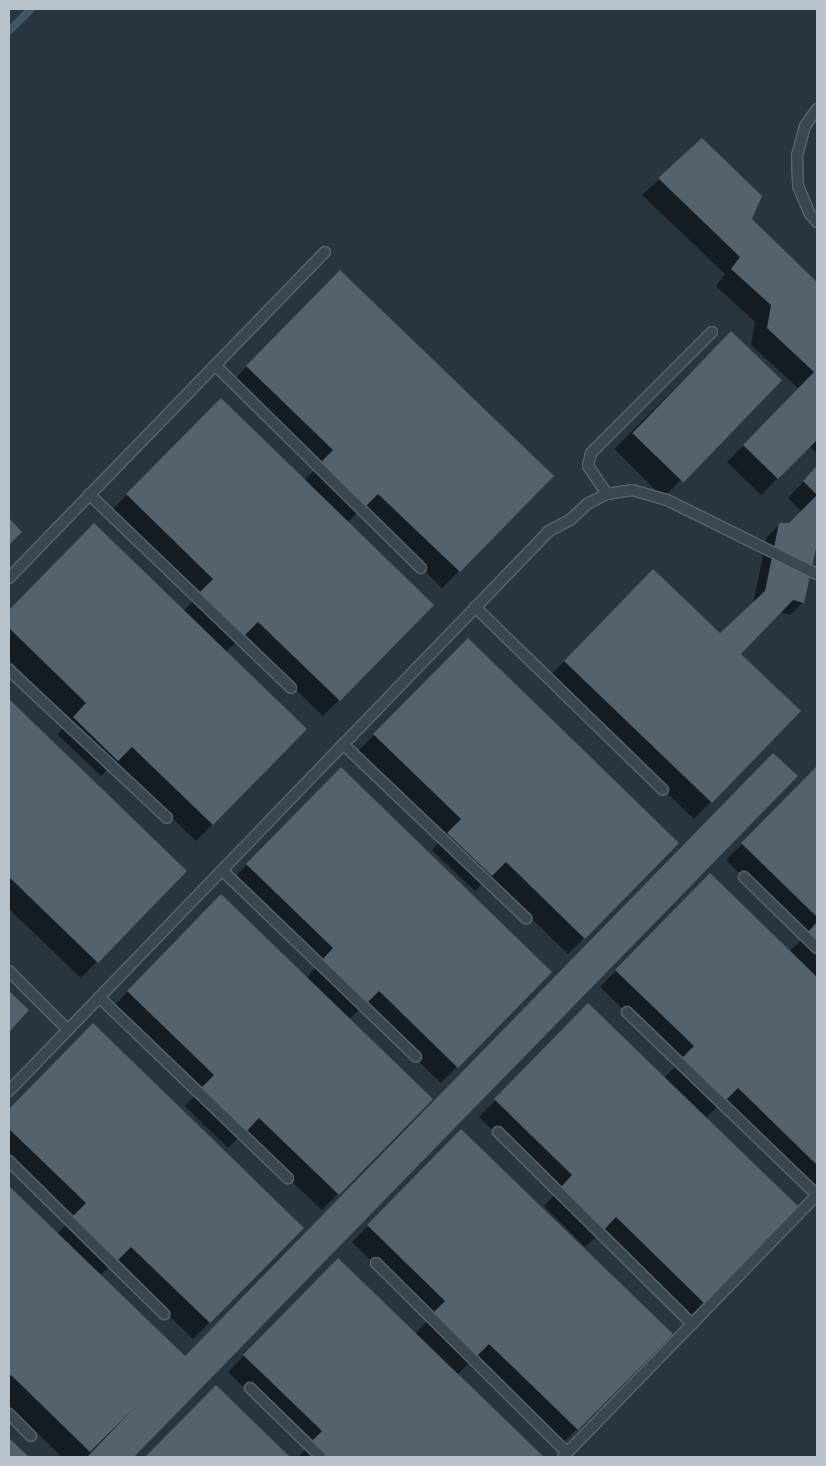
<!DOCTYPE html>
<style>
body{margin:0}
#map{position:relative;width:826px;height:1466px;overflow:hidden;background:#28353f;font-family:"Titillium Web",sans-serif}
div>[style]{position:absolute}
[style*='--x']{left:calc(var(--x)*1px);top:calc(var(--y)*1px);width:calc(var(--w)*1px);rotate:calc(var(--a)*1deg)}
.shadow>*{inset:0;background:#0007;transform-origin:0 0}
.stream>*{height:8px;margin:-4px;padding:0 4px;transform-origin:4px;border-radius:4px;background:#3f5667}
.building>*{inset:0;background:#53626c;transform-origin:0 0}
.roads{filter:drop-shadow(1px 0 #59656d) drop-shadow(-1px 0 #59656d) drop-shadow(0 1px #59656d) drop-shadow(0 -1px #59656d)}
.service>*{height:10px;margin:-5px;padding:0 5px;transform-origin:5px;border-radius:5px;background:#3b474f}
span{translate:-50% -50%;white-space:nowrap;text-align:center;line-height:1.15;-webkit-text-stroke:4px #202c34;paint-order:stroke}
.frame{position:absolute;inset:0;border:10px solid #b8c2ca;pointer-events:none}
</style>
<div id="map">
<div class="shadow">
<i style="clip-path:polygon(702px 140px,751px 220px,817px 283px,817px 454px,809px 446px,761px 495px,727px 462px,799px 389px,751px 345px,755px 322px,716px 286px,725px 274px,642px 195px)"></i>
<i style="clip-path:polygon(340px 271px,552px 476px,442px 588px,361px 509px,348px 522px,432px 605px,323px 716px,242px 637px,226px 652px,306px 729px,196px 841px,115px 762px,101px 776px,57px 734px,71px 720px,9px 660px,9px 611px,94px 524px,183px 611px,198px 596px,111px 511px,221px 399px,304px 481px,317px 467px,231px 383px)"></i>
<i style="left:731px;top:332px;width:69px;height:165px;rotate:45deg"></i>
<i style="clip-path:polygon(817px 467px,817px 539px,803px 602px,790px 615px,780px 612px,740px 653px,800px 711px,694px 819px,548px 678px,637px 586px,720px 635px,753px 604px,767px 537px,780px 524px,789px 524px,802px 512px,788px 498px)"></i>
<i style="clip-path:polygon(468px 640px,678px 843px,568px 954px,489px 877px,475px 891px,432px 850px,445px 836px,358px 751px)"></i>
<i style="clip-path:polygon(9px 701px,185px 871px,81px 978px,9px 909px)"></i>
<i style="clip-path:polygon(817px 768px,817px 1182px,810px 1190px,721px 1103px,706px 1118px,798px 1208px,688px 1319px,600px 1233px,585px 1247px,544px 1206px,557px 1192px,479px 1117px,588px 1005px,664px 1078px,679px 1063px,600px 987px,710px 875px,789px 952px,804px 937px,726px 860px)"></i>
<i style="clip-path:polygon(341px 769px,550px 972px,441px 1083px,362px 1007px,349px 1019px,431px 1099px,322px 1210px,242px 1134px,228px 1148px,185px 1106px,199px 1092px,112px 1008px,221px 896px,306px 978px,318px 965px,231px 881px)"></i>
<i style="clip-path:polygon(796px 776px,132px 1457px,62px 1457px,9px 1406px,9px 1188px,57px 1234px,70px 1220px,9px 1161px,9px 1110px,93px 1025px,303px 1228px,193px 1339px,114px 1262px,100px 1276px,185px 1358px)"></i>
<i style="clip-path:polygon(461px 1131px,671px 1334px,561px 1445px,473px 1359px,457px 1375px,542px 1457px,298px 1457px,307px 1448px,228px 1372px,338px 1260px,415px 1334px,430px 1318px,352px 1242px)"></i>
<i style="clip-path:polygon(216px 1387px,289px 1457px,147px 1457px)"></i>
</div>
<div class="stream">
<i style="--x:9;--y:31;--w:31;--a:-45"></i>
</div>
<div class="building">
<i style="clip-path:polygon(702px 138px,762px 196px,752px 219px,817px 282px,817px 440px,778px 479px,743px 445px,814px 372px,767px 328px,771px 305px,731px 269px,740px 257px,658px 178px)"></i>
<i style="clip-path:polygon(340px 270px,554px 476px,460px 572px,378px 494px,364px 508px,319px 464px,333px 450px,246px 366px)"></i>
<i style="left:731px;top:331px;width:71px;height:142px;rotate:44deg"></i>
<i style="clip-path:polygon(221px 398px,434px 605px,340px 701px,258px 622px,244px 636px,199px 593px,213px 579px,126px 494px)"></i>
<i style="clip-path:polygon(817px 466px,817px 495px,803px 481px)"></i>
<i style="clip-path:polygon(817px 495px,817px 544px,804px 603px,793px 600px,741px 654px,801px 711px,712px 803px,564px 661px,653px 569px,720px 633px,765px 591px,779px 523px,789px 523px)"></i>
<i style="clip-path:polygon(9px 518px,22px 532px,9px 545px)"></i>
<i style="clip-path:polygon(94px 523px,307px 729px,213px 825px,132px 747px,118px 761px,73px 717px,86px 703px,9px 628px,9px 610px)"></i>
<i style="clip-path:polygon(468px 638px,679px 843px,585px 939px,506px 862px,492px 876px,447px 833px,461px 819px,373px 734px)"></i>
<i style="clip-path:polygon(9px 699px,187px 871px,98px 963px,9px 877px)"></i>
<i style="clip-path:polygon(773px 753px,798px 776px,134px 1457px,87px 1457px,136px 1406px,90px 1452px,11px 1375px,9px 1377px,9px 1186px,185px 1356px)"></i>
<i style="clip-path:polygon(817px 766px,817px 917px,741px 843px)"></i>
<i style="clip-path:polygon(341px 767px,552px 972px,458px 1068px,379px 991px,365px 1005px,320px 962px,333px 948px,246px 864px)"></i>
<i style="clip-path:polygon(710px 873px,817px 977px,817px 1165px,738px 1088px,724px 1102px,680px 1060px,694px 1046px,615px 970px)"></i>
<i style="clip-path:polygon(221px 894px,433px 1099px,339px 1195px,259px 1118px,245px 1133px,200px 1089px,214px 1075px,127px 991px)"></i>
<i style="clip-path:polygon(817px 922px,817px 944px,806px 934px)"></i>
<i style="clip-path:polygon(9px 991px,29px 1010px,9px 1032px)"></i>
<i style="clip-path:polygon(588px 1003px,800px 1208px,705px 1304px,616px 1217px,602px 1232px,559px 1189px,572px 1175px,494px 1099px)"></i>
<i style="clip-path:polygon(93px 1023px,304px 1228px,210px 1323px,131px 1247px,117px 1261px,72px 1217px,86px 1203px,9px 1129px,9px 1109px)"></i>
<i style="clip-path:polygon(461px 1129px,673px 1334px,578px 1430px,489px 1344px,475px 1358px,431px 1315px,445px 1301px,367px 1225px)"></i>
<i style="clip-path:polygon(338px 1258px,544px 1457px,321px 1457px,308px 1445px,322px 1431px,243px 1355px)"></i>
<i style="clip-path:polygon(216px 1385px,290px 1457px,145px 1457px)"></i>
<i style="clip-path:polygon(9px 1438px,29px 1457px,9px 1457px)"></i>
</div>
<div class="roads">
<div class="service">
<i style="--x:817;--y:109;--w:21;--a:125"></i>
<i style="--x:805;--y:126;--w:30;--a:105"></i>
<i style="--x:797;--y:155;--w:31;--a:88"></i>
<i style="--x:798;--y:186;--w:30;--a:67"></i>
<i style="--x:810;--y:214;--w:11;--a:49"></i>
<i style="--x:215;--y:365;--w:289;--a:44.6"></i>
<i style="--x:89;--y:494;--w:280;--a:43.8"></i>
<i style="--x:607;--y:494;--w:34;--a:-124"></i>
<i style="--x:588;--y:466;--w:13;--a:-77"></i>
<i style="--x:591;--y:453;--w:171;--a:-45"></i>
<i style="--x:9;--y:578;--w:454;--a:-45.9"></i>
<i style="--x:475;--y:607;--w:262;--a:44.2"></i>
<i style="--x:9;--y:670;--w:216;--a:43.1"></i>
<i style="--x:343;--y:744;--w:253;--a:43.6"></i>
<i style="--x:222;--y:870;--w:269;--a:43.9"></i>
<i style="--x:744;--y:877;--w:102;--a:44.2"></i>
<i style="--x:9;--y:971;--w:83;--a:45"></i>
<i style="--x:99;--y:997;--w:262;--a:43.8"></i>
<i style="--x:627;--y:1012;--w:264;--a:43.9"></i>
<i style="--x:9;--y:1091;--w:778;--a:-46.04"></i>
<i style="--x:549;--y:531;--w:24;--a:-28"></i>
<i style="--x:570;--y:520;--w:23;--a:-43"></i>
<i style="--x:587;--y:504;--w:22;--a:-27"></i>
<i style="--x:607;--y:494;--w:25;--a:-9"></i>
<i style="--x:632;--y:490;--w:36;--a:16"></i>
<i style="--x:667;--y:500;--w:167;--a:26.3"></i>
<i style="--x:498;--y:1132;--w:273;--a:44.7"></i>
<i style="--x:9;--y:1161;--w:218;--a:44.6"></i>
<i style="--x:376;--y:1263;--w:269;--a:44.8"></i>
<i style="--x:250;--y:1388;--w:99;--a:44.2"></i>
<i style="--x:9;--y:1414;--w:31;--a:45"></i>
<i style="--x:563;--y:1457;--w:365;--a:-45.9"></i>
</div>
</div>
<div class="frame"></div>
</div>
